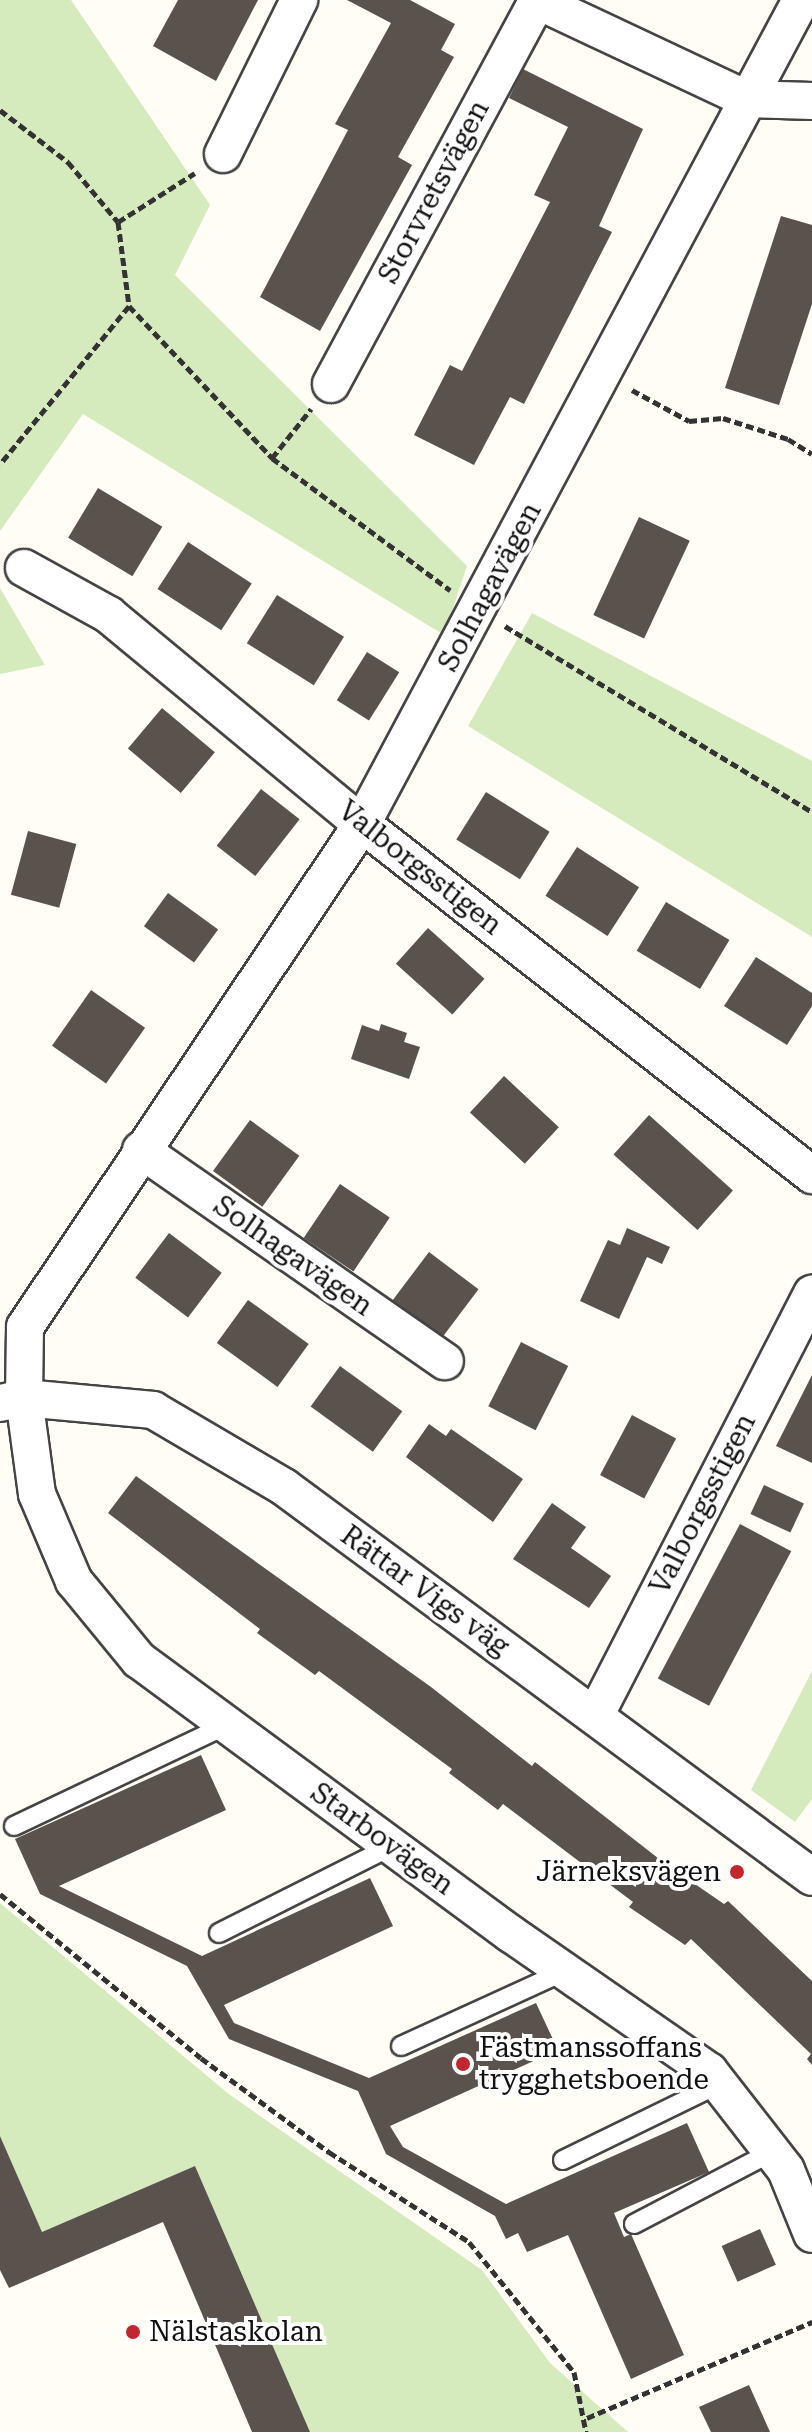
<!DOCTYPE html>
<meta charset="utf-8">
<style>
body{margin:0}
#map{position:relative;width:812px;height:2432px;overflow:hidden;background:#fffdf5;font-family:"Roboto Serif",serif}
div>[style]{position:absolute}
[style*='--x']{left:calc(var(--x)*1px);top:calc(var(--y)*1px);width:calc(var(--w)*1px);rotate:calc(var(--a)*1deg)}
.green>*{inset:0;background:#d5ebbd}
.building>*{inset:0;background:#5a524d;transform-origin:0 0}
.path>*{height:5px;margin-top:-2.5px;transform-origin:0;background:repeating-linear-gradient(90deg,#333 0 8px,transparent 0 12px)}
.roads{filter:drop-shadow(2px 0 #444) drop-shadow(-2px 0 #444) drop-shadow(0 2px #444) drop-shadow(0 -2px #444)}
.service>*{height:18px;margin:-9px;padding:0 9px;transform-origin:9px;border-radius:9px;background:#fff}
.minor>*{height:36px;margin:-18px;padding:0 18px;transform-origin:18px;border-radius:18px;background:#fff}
.dots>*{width:22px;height:22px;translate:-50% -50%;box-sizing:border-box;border:4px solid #fff;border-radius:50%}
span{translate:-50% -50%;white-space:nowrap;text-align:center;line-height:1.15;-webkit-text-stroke:8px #fff;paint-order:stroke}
.street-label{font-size:28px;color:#111}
.poi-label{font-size:28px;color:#111}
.right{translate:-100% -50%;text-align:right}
.left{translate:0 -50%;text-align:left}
</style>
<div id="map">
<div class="green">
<i style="clip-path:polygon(0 0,71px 0,210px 205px,175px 275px,467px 566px,444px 635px,83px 414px,0 531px)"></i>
<i style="clip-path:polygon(0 588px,45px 665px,0 674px)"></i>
<i style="clip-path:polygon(532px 613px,812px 761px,812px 937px,468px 726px)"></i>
<i style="clip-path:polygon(812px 1671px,812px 1799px,795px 1822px,751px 1790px)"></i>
<i style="clip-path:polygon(0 1903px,230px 2095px,482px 2270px,550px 2363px,628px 2432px,310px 2432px,195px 2166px,42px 2232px,0 2136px)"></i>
</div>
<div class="building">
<i style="clip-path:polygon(178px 0,258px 0,216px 81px,153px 46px)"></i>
<i style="clip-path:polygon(347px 0,410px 0,455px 24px,441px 50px,454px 57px,398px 157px,412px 165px,320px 331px,260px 297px,348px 130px,335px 124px,391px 23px)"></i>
<i style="clip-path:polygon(523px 69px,643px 129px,599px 226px,612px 232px,524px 404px,510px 397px,474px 465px,414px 435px,450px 365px,462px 371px,550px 202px,534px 195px,568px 127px,509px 98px)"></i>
<i style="clip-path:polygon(781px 216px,812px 225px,812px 304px,779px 405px,725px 388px)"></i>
<i style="left:98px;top:488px;width:75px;height:58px;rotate:31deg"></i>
<i style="left:639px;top:517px;width:56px;height:108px;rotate:25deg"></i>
<i style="left:188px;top:542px;width:76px;height:56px;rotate:33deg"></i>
<i style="left:277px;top:595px;width:79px;height:57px;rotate:32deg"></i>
<i style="left:367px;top:652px;width:38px;height:57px;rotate:32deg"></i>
<i style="left:162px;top:708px;width:69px;height:53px;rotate:40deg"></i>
<i style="left:261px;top:789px;width:49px;height:72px;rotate:38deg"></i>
<i style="left:486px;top:792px;width:75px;height:56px;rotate:32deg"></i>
<i style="left:28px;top:831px;width:50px;height:66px;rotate:15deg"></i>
<i style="left:577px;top:847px;width:74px;height:58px;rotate:33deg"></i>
<i style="left:168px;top:893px;width:62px;height:41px;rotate:36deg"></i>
<i style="left:666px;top:902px;width:74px;height:57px;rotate:31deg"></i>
<i style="left:428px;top:928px;width:76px;height:48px;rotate:42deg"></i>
<i style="clip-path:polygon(756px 957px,812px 993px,812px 1006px,787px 1045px,724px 1006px)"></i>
<i style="left:91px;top:990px;width:66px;height:68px;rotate:35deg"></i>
<i style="clip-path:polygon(381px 1024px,407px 1033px,404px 1042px,420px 1047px,409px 1079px,351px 1059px,362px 1025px,379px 1031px)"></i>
<i style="left:504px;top:1076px;width:75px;height:50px;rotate:43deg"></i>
<i style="left:649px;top:1115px;width:113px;height:53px;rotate:42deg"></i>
<i style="left:250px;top:1120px;width:61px;height:63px;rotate:36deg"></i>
<i style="left:340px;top:1184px;width:60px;height:65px;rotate:34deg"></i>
<i style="clip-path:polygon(627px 1228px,670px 1247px,662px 1264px,647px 1257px,619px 1319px,580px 1301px,608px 1240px,620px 1245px)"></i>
<i style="left:169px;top:1233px;width:66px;height:56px;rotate:37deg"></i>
<i style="left:429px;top:1252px;width:62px;height:61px;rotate:37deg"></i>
<i style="left:248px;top:1300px;width:75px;height:53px;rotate:36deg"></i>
<i style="left:521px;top:1342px;width:53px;height:72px;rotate:27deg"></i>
<i style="left:340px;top:1366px;width:77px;height:50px;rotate:36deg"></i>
<i style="clip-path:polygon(812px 1375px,812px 1463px,776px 1446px)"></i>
<i style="left:632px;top:1415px;width:50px;height:68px;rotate:28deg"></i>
<i style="clip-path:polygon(429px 1424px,446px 1436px,451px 1429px,523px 1479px,493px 1522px,406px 1457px)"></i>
<i style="clip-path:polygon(136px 1476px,431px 1687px,532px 1766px,535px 1762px,663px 1862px,724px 1904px,728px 1901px,812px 1981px,812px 2065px,807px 2059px,811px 2054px,691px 1939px,685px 1945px,629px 1907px,633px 1902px,503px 1804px,498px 1810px,449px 1773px,452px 1769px,319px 1671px,315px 1675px,257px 1633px,260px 1629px,108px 1513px)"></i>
<i style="left:764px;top:1485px;width:44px;height:32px;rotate:25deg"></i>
<i style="clip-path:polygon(552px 1503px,586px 1527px,571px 1548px,611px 1576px,589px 1608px,513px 1559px)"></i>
<i style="left:740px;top:1524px;width:58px;height:175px;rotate:28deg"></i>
<i style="clip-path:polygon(201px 1755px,226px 1810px,59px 1886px,202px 1956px,370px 1878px,393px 1926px,224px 2005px,234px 2023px,369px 2078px,536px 2003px,558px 2050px,390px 2126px,403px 2147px,506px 2204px,687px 2123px,709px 2172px,614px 2213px,624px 2237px,631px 2234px,684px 2355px,631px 2379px,568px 2235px,527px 2252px,518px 2233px,506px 2239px,495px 2216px,386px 2154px,358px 2091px,229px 2039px,187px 1966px,40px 1894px,15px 1839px)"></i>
<i style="clip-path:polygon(0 2136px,42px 2232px,195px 2166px,310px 2432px,252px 2432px,163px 2222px,9px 2288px,0 2270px)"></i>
<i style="left:760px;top:2229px;width:39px;height:42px;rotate:66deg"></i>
<i style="clip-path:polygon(749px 2385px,770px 2432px,711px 2432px,699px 2407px)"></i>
</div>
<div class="path">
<i style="--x:0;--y:110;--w:86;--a:37.4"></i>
<i style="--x:68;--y:162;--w:78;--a:50.2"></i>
<i style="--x:118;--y:222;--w:85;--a:82.5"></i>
<i style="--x:129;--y:306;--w:204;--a:129.2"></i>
<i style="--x:118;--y:222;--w:91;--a:-32.5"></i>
<i style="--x:129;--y:306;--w:209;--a:46.7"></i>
<i style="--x:272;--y:458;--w:222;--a:36.6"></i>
<i style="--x:632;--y:390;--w:65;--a:28.5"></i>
<i style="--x:689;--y:421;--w:34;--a:-5"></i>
<i style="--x:723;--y:418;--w:68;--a:17.9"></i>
<i style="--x:788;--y:439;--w:28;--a:32"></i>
<i style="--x:272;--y:458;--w:63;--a:-51.5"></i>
<i style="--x:505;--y:626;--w:359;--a:31.2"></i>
<i style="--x:0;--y:1894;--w:259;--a:39.2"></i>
<i style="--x:201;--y:2058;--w:159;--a:36.3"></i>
<i style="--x:329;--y:2152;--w:166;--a:32.7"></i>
<i style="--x:469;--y:2242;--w:167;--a:51.1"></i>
<i style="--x:574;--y:2372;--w:61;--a:78.7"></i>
<i style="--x:587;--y:2418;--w:245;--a:-23.1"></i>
</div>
<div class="roads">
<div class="service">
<i style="--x:14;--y:1826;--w:236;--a:-25.4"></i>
<i style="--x:219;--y:1933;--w:194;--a:-26.7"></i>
<i style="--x:401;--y:2046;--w:180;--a:-24.6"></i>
<i style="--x:563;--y:2160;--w:174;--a:-26"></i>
<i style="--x:634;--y:2224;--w:156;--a:-27.6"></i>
</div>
<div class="minor">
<i style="--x:536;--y:0;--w:232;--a:25.2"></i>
<i style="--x:746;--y:99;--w:66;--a:1.7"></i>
<i style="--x:801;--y:0;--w:934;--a:118.05"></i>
<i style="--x:362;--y:824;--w:605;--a:123.82"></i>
<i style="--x:25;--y:1327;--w:71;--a:90.8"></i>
<i style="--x:24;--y:1398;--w:97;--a:82.3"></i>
<i style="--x:37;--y:1494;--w:95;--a:67"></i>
<i style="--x:74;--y:1581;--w:102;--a:50.6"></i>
<i style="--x:139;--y:1660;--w:462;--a:36.4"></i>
<i style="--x:511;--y:1934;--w:241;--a:34.7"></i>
<i style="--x:709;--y:2071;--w:125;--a:52.1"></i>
<i style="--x:786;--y:2170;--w:69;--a:67.9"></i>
<i style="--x:223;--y:154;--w:172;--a:-63.7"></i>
<i style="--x:331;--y:384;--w:435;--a:-61.7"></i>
<i style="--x:24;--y:568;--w:97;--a:28.9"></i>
<i style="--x:109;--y:615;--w:328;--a:39.6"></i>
<i style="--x:362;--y:824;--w:571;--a:37.95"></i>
<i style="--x:141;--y:1150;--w:370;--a:34.8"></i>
<i style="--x:0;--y:1403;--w:25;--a:-12"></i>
<i style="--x:24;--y:1398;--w:130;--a:5.3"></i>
<i style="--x:153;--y:1410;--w:152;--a:30.4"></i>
<i style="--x:284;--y:1487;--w:656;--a:36.45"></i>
<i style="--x:595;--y:1716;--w:475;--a:-62.8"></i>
</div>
</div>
<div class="dots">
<i style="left:737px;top:1872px;background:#c4262e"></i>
<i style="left:463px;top:2064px;background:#c4262e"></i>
<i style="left:133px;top:2332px;background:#c4262e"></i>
</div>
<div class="street-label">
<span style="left:434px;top:192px;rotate:-62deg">Storvretsvägen</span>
<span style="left:490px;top:587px;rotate:-62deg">Solhagavägen</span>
<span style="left:420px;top:868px;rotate:38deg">Valborgsstigen</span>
<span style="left:293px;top:1256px;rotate:35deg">Solhagavägen</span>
<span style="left:703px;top:1504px;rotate:-63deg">Valborgsstigen</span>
<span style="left:425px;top:1591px;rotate:36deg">Rättar Vigs väg</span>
<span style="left:382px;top:1839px;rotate:36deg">Starbovägen</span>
</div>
<div class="poi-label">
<span class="right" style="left:721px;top:1872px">Järneksvägen</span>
<span class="left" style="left:479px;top:2064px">Fästmanssoffans<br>trygghetsboende</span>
<span class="left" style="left:149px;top:2332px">Nälstaskolan</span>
</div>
</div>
